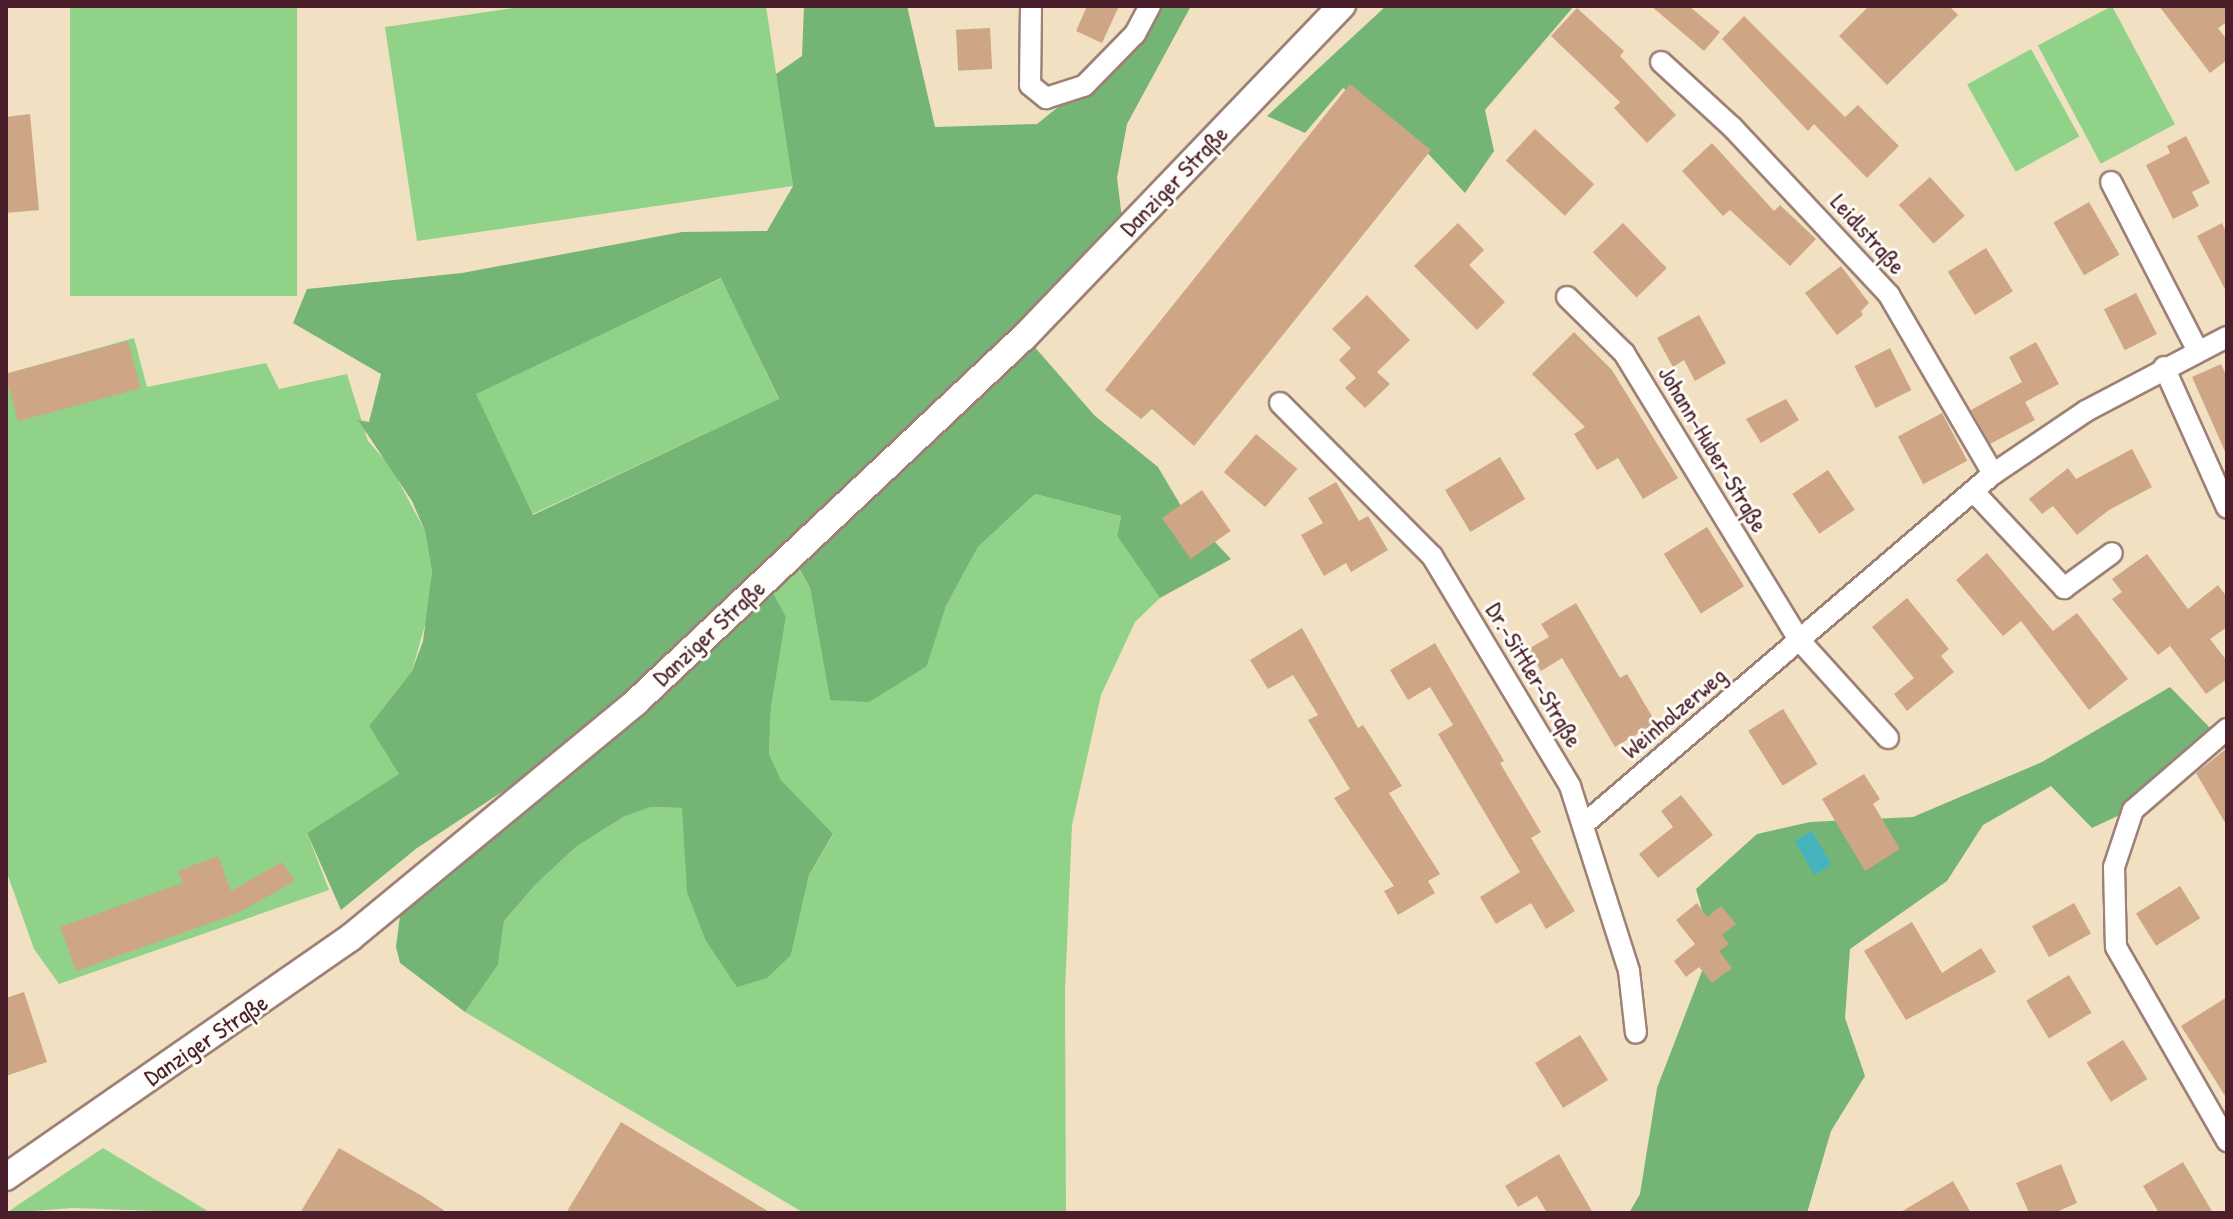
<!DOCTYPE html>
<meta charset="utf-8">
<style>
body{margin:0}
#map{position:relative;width:2233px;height:1219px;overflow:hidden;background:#f1e1c2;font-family:"Patrick Hand",sans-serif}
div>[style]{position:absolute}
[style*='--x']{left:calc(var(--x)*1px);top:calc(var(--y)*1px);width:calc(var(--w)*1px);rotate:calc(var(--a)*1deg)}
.green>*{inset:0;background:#91d289;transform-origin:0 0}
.forest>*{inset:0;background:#74b475}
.water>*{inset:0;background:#45b4bf;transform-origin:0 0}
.building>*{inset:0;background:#cea685;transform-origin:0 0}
.roads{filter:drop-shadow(2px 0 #9e8076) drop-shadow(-2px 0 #9e8076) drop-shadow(0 2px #9e8076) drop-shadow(0 -2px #9e8076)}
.minor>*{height:20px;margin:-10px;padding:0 10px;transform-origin:10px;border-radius:10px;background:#fff}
.tertiary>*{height:26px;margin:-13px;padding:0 13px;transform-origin:13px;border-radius:13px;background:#fff}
span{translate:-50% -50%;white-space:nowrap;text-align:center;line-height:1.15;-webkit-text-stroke:6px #fdfcf7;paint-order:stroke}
.street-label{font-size:24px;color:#4a1f2b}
.frame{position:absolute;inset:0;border:8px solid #4a1f2b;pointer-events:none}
</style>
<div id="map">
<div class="green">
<i style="left:70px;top:6px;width:227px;height:290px"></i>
<i style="clip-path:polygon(526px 6px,766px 6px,793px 186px,417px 241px,385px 27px)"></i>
<i style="left:2112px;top:6px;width:134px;height:84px;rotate:62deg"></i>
<i style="left:2031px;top:49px;width:100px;height:73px;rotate:61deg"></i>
<i style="left:722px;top:278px;width:134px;height:273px;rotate:65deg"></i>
<i style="clip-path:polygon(134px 338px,147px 387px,266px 363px,279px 389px,347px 374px,368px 441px,391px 467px,425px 531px,432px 572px,430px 607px,412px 671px,369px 726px,400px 774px,307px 833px,329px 890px,59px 984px,34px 949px,6px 870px,6px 374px)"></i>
<i style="clip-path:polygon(1035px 494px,1121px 516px,1117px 536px,1160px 598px,1135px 622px,1101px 695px,1072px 825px,1065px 992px,1066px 1213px,804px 1213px,465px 1012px,498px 965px,504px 921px,536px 884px,576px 847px,623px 817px,651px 807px,682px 808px,685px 831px,791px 955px,809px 875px,833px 835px,781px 780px,769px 754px,771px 708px,786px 617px,765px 580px,791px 556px,810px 588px,830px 700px,927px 666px,946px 606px,978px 547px)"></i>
<i style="clip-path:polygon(103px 1148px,211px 1213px,73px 1208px,6px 1213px)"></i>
</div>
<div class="forest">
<i style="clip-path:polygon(evenodd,804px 6px,907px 6px,935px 127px,1037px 124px,1084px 86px,1150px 6px,1191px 6px,1127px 124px,1117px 178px,1124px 234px,1025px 336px,1095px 416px,1158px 467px,1181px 506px,1231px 559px,1160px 598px,1117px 536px,1121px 516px,1035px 494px,978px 547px,946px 606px,927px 666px,869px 702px,830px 700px,810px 588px,792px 556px,766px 580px,786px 617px,771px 708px,769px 754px,781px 780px,833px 834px,809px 875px,791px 955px,767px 978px,737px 987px,706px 941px,687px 892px,682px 808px,651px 807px,623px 817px,576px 847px,536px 884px,504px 921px,498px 965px,465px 1012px,400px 963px,396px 947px,400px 916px,631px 707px,417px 848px,341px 910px,307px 833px,399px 774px,369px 726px,412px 671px,423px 641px,432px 572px,425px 531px,412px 501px,358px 420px,369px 422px,381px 374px,293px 323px,307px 289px,462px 273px,682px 232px,767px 231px,793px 186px,776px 74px,802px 56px,804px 6px,721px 278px,779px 399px,533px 515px,476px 394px,721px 278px)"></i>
<i style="clip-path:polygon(1386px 6px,1574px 6px,1485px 110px,1494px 151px,1465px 193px,1405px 129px,1343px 88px,1305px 133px,1267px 116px)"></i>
<i style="clip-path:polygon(2170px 687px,2213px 731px,2124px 813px,2092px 828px,2051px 786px,1983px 825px,1947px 881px,1850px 949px,1845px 1018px,1865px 1076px,1831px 1131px,1807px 1213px,1629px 1213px,1640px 1194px,1657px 1088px,1712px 945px,1696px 889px,1757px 834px,1810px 822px,1913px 817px,2042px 762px)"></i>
</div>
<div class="water">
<i style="left:1812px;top:831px;width:39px;height:20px;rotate:60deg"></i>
</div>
<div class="building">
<i style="clip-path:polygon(1087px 6px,1119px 6px,1102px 43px,1076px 31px)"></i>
<i style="clip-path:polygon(1651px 6px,1689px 6px,1720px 32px,1704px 51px)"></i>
<i style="clip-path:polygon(1869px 6px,1949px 6px,1958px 15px,1887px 85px,1839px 36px)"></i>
<i style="clip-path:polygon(2159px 6px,2227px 6px,2227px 22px,2218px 28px,2227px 40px,2227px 60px,2210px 73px)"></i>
<i style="clip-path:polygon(1577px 8px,1624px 51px,1620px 56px,1676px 115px,1647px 143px,1614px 108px,1620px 102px,1551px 36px)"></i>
<i style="clip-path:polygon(1744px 16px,1845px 117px,1858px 105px,1899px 146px,1867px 178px,1814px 124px,1808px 131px,1722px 39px)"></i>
<i style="left:990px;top:28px;width:41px;height:34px;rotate:87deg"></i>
<i style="clip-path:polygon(1350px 84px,1431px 150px,1194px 446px,1152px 409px,1141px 419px,1105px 390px)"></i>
<i style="clip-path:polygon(30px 114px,39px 210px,6px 213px,6px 117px)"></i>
<i style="left:1535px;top:129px;width:81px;height:43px;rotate:43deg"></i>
<i style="clip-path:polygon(2186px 136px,2210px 183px,2192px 192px,2199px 206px,2173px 219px,2146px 165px,2170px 153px,2167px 146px)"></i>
<i style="clip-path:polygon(1712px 143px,1774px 211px,1780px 205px,1816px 239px,1790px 266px,1730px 210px,1723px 216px,1682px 171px)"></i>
<i style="left:1930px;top:177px;width:52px;height:42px;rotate:48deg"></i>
<i style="left:2089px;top:202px;width:61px;height:41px;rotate:60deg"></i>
<i style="clip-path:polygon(1458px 223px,1484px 250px,1469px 265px,1505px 302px,1477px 330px,1414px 266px)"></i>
<i style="left:1623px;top:223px;width:63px;height:42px;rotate:46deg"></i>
<i style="clip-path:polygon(2222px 223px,2227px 234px,2227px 293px,2197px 236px)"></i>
<i style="left:1986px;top:248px;width:51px;height:45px;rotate:58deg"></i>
<i style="clip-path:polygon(1841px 266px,1869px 303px,1861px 311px,1863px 315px,1837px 335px,1805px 293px)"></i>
<i style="left:2136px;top:293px;width:46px;height:36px;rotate:63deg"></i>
<i style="clip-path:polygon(1367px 295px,1410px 340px,1377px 372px,1390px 384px,1365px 408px,1345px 388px,1356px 378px,1339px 360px,1351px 348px,1332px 329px)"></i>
<i style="clip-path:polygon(1699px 315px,1726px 363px,1695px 381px,1684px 360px,1673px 367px,1657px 338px)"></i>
<i style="clip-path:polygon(1574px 332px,1612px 370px,1678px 478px,1643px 499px,1618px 458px,1597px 470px,1574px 434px,1585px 427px,1532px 374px)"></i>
<i style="left:128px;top:341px;width:49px;height:127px;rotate:75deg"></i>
<i style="clip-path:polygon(2036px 342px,2059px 384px,2025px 402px,2035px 420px,1990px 444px,1971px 410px,2022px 382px,2009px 357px)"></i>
<i style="left:1890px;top:348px;width:47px;height:40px;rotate:63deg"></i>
<i style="clip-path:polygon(2221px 364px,2227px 377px,2227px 456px,2192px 377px)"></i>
<i style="clip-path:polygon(1786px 399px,1799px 420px,1761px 443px,1746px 419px)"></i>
<i style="left:1942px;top:413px;width:54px;height:50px;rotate:62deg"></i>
<i style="left:1256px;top:434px;width:54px;height:50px;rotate:40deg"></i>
<i style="clip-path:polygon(2132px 449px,2152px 487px,2109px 510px,2077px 535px,2053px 506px,2042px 514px,2029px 499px,2068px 468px,2076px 479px)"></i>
<i style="left:1500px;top:457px;width:49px;height:64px;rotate:59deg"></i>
<i style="left:1828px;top:470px;width:48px;height:43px;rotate:56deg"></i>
<i style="clip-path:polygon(1336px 482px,1359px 521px,1368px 516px,1388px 550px,1351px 572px,1346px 563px,1324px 576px,1301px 535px,1323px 523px,1308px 498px)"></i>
<i style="left:1202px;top:490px;width:50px;height:49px;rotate:55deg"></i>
<i style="left:1707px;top:527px;width:70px;height:51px;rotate:58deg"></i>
<i style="clip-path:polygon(1987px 553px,2053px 631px,2077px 613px,2128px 679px,2089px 710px,2021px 621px,2003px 636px,1956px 580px)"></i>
<i style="clip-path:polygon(2147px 554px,2188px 609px,2218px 585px,2227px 597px,2227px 627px,2210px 639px,2227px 661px,2227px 679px,2206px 694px,2170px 646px,2158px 655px,2112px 599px,2122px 592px,2112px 579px)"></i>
<i style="clip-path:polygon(1907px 598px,1949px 649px,1941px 656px,1954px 672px,1907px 711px,1894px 694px,1914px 678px,1872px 627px)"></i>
<i style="clip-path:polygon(1576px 603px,1620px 678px,1627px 674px,1656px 723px,1615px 747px,1562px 658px,1541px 671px,1528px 649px,1549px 637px,1541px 624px)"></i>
<i style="clip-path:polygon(1302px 628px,1358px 728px,1363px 725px,1402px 786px,1389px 793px,1440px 874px,1428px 881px,1435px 893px,1398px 915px,1384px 891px,1394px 886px,1334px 798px,1350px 789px,1308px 720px,1318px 715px,1293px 675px,1268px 689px,1250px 660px)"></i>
<i style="clip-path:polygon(1435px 643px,1504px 761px,1500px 763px,1541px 832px,1531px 838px,1575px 911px,1546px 929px,1531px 903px,1496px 924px,1480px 897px,1520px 872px,1438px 734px,1453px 725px,1430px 687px,1408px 700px,1390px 670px)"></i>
<i style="left:1783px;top:709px;width:65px;height:41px;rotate:58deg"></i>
<i style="clip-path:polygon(2227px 748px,2227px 826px,2196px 773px)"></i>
<i style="clip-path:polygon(1864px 774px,1880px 799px,1873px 804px,1900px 849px,1865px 871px,1822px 799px)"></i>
<i style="clip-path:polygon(1681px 795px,1713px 835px,1658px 878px,1639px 854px,1673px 827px,1661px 811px)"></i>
<i style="clip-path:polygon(218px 856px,231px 891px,282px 862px,295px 881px,238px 913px,76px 971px,60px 927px,183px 883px,178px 871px)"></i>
<i style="left:2180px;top:886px;width:38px;height:52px;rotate:58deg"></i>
<i style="clip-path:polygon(1697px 903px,1707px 917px,1721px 906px,1736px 924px,1722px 935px,1729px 944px,1719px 951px,1732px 968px,1712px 983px,1699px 967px,1686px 977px,1674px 961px,1695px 944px,1676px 920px)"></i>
<i style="left:2074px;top:903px;width:35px;height:48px;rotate:61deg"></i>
<i style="clip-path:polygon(1912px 922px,1942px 973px,1981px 948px,1996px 972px,1906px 1020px,1864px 951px)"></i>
<i style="left:2069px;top:975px;width:44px;height:50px;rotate:59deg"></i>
<i style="clip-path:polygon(24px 992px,47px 1062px,6px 1076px,6px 998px)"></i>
<i style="clip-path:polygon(2227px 997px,2227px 1099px,2181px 1026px)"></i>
<i style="left:1580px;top:1035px;width:53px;height:53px;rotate:58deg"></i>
<i style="left:2123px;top:1040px;width:46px;height:43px;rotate:58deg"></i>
<i style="clip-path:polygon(621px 1122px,771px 1213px,566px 1213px)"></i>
<i style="clip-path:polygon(339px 1148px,422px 1196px,448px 1213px,300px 1213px)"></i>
<i style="clip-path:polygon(1559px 1154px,1593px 1213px,1547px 1213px,1537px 1196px,1518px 1207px,1505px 1186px)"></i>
<i style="clip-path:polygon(2183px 1162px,2213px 1213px,2159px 1213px,2143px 1186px)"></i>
<i style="clip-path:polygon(2061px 1164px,2077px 1203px,2054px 1213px,2029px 1213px,2016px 1183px)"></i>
<i style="clip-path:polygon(1953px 1181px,1971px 1213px,1899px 1213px)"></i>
</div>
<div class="roads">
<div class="minor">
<i style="--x:1031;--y:6;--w:79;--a:90.7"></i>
<i style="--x:1030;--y:85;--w:21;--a:39"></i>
<i style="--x:1046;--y:98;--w:40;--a:-18"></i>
<i style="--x:1084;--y:86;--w:73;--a:-45.6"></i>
<i style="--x:1135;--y:34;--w:32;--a:-62"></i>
<i style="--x:1661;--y:62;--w:96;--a:42.5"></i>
<i style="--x:1732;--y:127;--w:230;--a:46.9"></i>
<i style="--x:1889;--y:295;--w:207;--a:59.8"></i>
<i style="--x:2111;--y:182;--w:190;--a:62.8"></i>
<i style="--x:1567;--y:297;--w:80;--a:44.5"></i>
<i style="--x:1624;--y:353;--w:338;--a:58.6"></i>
<i style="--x:1800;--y:641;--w:131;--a:47.8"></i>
<i style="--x:2164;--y:367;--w:154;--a:65.9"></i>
<i style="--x:1280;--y:403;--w:216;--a:45.2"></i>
<i style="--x:1432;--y:556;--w:268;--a:59"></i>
<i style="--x:1570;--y:786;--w:194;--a:72.3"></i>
<i style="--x:1629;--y:971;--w:62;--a:83.6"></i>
<i style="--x:1974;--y:492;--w:132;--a:46.8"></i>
<i style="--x:2064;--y:588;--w:59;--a:-36.1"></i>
<i style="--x:2227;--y:729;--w:124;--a:139.2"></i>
<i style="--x:2133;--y:810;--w:60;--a:108.4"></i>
<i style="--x:2114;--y:867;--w:80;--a:88.6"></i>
<i style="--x:2116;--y:947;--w:224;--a:60.2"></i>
<i style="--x:1583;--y:825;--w:540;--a:-40.57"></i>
<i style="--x:1993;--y:474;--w:112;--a:-34.1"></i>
<i style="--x:2086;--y:411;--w:159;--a:-27.7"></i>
</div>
<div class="tertiary">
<i style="--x:6;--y:1177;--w:419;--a:-34.8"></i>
<i style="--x:350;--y:938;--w:371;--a:-39.5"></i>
<i style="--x:636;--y:702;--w:534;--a:-43.26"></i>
<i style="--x:1025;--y:336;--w:458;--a:-46.2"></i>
</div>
</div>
<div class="street-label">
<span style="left:1174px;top:181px;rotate:-46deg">Danziger Straße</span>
<span style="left:1868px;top:234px;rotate:48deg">Leidlstraße</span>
<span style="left:1713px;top:449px;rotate:59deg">Johann-Huber-Straße</span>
<span style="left:709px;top:633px;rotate:-43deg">Danziger Straße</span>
<span style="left:1534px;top:675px;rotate:59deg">Dr.-Sittler-Straße</span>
<span style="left:1674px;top:713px;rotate:-40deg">Weinholzerweg</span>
<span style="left:206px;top:1040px;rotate:-34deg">Danziger Straße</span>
</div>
<div class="frame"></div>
</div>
